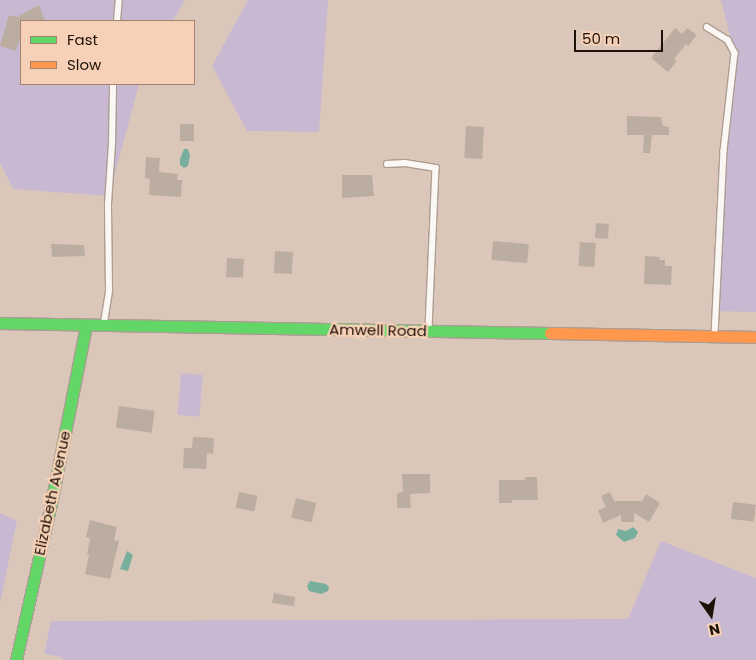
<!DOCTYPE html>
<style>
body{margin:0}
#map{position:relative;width:756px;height:660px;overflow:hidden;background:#dbc7b9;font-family:Poppins,sans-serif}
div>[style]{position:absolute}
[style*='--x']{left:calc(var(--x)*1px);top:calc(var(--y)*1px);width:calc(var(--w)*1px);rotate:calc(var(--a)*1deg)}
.green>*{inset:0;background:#c9b8d2;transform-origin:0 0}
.water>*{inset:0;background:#78ae9c}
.building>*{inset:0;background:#bcada1;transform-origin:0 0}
.roads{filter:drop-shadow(1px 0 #ac9d92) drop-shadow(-1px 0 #ac9d92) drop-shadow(0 1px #ac9d92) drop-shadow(0 -1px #ac9d92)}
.lane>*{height:5.5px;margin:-2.75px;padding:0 2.75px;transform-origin:2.75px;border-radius:2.75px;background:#faf7f4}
.fast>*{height:11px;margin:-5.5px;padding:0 5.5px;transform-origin:5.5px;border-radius:5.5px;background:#63d668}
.slow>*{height:11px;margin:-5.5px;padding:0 5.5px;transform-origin:5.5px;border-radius:5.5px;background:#ff974d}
span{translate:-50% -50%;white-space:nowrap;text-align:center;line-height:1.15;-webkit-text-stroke:4.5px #f7d1b7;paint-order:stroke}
.street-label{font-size:15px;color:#1e1108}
.legend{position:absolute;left:20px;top:20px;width:175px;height:65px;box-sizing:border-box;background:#f7d1b7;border:1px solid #a08471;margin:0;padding:6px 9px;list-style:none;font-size:15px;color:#1e1108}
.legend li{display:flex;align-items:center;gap:10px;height:25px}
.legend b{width:25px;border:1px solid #a08471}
.north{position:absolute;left:686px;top:590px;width:50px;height:50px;-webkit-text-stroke:4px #f7d1b7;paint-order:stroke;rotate:167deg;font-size:14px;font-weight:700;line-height:20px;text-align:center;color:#1e1108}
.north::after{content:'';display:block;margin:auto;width:18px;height:22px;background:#1e1108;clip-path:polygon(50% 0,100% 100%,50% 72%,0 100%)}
.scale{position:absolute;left:574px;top:30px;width:89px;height:22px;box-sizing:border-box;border:2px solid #1e1108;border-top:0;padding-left:6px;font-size:15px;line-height:18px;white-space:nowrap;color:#1e1108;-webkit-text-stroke:4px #f7d1b7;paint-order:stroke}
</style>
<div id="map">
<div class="green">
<i style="clip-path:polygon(0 0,185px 0,173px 21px,21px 21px,21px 84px,139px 84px,109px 196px,13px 189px,0 163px)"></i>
<i style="clip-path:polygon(248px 0,328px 0,319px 132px,247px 131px,212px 66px)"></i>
<i style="clip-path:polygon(721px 0,756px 0,756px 312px,711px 311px,733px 97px,734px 52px)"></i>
<i style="left:181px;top:373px;width:22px;height:42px;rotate:5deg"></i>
<i style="clip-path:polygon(0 513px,17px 521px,0 603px)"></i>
<i style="clip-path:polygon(661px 541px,756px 578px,756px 660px,63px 660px,61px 657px,44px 654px,51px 621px,628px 619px)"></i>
</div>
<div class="water">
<i style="clip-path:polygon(184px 149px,188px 149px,190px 156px,188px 166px,184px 168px,180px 165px,180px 159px)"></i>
<i style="clip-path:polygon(633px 527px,638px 532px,635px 538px,624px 542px,616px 535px,618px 529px,626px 531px)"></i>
<i style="clip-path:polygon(127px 551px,133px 555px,128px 571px,120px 569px)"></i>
<i style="clip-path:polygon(310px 581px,326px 584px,329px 587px,328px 591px,321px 594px,309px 591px,307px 586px)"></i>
</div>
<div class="building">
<i style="clip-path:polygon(39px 5px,45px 21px,21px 21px,21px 36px,16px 51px,0 46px,9px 15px,17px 17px)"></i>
<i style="clip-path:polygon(675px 28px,682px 34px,687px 28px,697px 35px,688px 46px,686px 44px,674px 59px,677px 61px,668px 72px,651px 58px)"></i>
<i style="clip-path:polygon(627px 116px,661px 117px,663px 126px,669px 127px,669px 135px,652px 135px,650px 153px,643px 153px,644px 135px,627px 135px)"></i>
<i style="left:180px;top:124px;width:14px;height:17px"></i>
<i style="left:466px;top:126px;width:18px;height:32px;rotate:3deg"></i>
<i style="clip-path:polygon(146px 157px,160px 158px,159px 172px,178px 174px,177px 180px,182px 180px,181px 197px,149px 195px,150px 179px,145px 178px)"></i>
<i style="clip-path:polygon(342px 175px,372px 175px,374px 196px,342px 198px)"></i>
<i style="left:596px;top:223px;width:13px;height:15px;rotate:4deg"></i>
<i style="left:493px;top:241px;width:36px;height:19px;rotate:5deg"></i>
<i style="left:580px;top:242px;width:16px;height:24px;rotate:4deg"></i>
<i style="clip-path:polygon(51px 244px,84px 245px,85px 256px,52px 257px)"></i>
<i style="left:275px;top:251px;width:18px;height:22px;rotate:3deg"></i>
<i style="clip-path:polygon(645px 256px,660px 257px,659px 260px,665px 260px,665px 266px,672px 266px,671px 285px,644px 284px)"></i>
<i style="left:227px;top:258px;width:17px;height:19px;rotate:3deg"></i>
<i style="left:119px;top:406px;width:36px;height:22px;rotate:8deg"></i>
<i style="clip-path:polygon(193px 437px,214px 438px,213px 454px,207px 453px,206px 469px,183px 468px,184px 448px,192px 448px)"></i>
<i style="clip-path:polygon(402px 474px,430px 474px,430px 493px,410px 494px,411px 508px,397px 508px,397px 493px,403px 492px)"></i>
<i style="clip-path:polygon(525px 477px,537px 477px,538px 500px,512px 500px,512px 503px,499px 503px,499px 480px,525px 480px)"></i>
<i style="left:239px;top:492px;width:19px;height:16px;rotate:12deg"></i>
<i style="clip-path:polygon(610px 492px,614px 501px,642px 501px,646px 494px,660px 503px,649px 522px,634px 513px,634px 522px,621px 522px,621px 515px,603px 523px,598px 510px,606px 507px,601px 496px)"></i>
<i style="left:296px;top:498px;width:21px;height:20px;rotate:14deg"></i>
<i style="left:733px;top:502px;width:23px;height:17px;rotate:7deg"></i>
<i style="clip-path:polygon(90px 520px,117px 527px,114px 540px,119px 541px,110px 579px,85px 574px,89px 555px,87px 554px,90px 538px,86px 537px)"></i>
<i style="clip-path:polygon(274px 593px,295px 597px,294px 606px,272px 603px)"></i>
</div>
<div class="roads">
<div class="lane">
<i style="--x:117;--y:21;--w:21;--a:-85"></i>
<i style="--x:707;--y:27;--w:25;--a:32"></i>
<i style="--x:728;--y:40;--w:15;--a:62"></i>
<i style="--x:735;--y:53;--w:99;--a:96.4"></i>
<i style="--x:724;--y:151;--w:183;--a:92.8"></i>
<i style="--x:387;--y:164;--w:18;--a:-3"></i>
<i style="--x:405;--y:163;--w:31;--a:9"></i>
<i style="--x:436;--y:168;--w:161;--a:92.5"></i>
<i style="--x:104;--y:323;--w:33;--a:-81"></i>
<i style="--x:109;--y:290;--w:86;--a:-90.7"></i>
<i style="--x:108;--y:204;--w:60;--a:-86.2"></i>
<i style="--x:112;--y:144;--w:60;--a:-89"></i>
</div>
<div class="fast">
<i style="--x:0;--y:323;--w:550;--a:1.04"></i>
<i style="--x:16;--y:660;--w:165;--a:-77.4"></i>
<i style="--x:52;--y:499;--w:177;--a:-78.9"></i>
</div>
<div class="slow">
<i style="--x:550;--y:333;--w:206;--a:1.1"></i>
</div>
</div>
<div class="street-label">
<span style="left:378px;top:330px;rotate:1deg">Amwell Road</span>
<span style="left:52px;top:493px;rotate:-78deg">Elizabeth Avenue</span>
</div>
<ul class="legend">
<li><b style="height:6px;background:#63d668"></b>Fast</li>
<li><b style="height:6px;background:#ff974d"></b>Slow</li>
</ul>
<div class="north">N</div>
<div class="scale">50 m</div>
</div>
